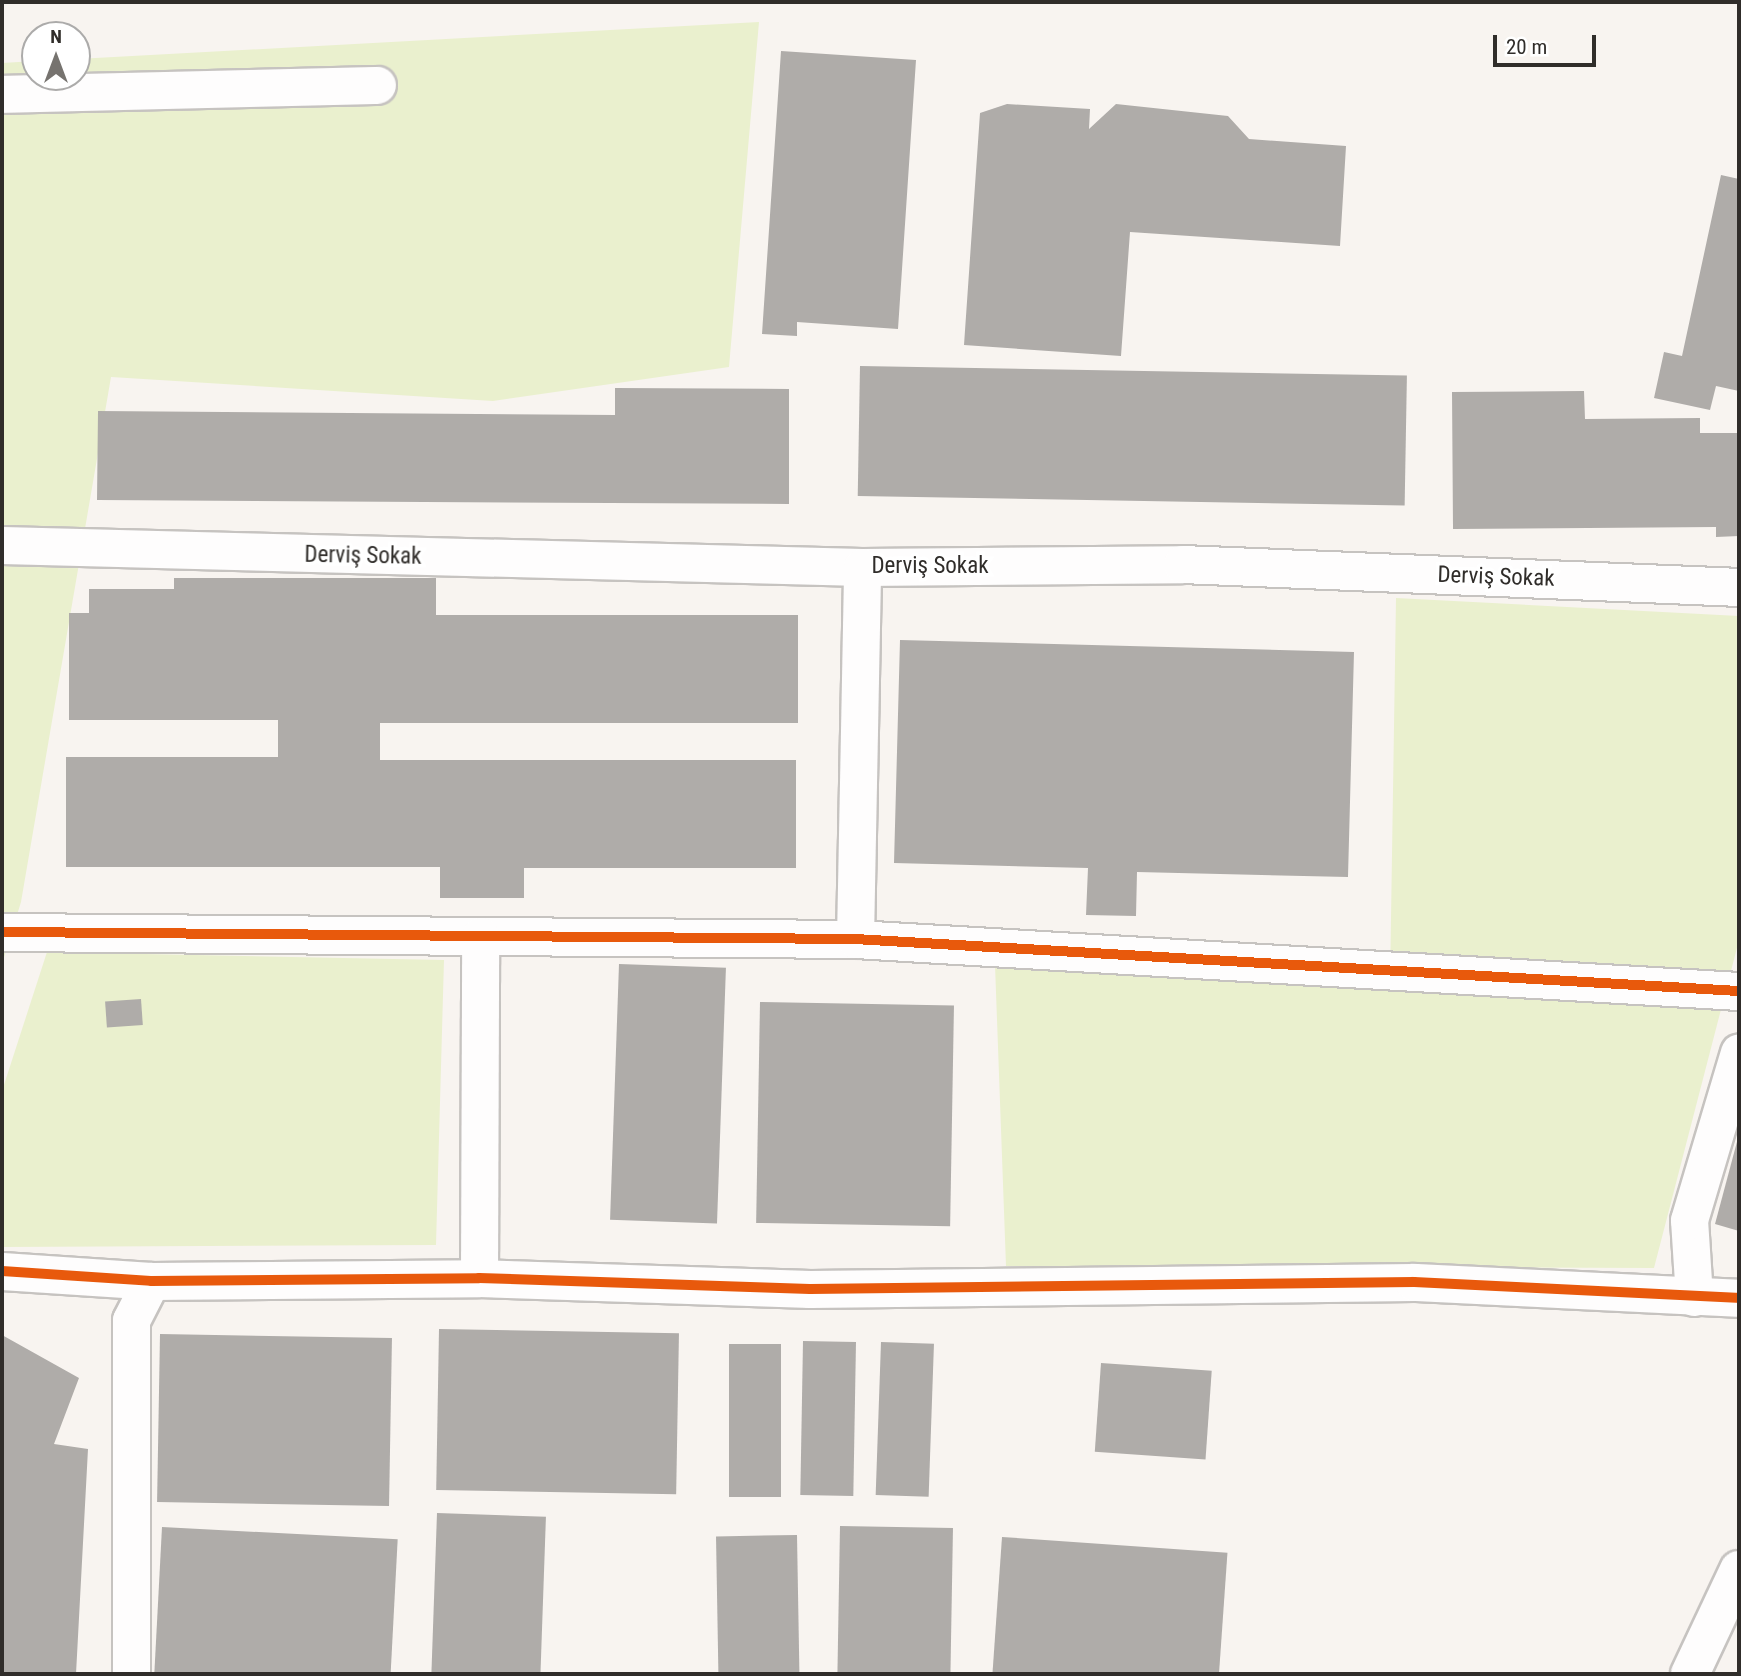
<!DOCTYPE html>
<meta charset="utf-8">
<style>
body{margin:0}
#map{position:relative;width:1741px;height:1676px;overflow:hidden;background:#f8f4f0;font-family:"Roboto Condensed",sans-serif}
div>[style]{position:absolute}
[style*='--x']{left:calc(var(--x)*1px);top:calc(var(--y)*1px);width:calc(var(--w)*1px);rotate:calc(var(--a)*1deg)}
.green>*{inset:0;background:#eaf0ce}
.building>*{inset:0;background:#afaca9;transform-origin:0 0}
.roads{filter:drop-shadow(2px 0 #c6c3c0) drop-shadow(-2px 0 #c6c3c0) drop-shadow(0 2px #c6c3c0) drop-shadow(0 -2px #c6c3c0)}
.street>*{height:37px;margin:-18.5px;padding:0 18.5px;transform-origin:18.5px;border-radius:18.5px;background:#fefdfd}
.secondary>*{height:38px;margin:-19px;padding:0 19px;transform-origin:19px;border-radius:19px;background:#fefdfd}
.cycleway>*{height:10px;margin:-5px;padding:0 5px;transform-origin:5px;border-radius:5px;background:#e8590c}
span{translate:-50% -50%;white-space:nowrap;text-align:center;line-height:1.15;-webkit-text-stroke:7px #fff;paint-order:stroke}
.street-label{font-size:23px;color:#302d2a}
.frame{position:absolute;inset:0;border:4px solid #302d2a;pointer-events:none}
.north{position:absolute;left:21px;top:21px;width:70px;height:70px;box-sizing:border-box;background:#fff;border:2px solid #acabaa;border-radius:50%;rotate:0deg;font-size:19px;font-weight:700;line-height:28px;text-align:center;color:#302d2a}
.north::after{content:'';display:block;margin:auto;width:24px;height:32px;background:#76736f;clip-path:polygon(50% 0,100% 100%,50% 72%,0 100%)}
.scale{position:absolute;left:1493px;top:35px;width:103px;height:32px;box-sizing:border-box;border:4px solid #302d2a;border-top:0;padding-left:9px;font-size:21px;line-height:24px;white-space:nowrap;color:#302d2a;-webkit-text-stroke:5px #fff;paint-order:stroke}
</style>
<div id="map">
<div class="green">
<i style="clip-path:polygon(759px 22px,729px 367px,493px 401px,111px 377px,21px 902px,2px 964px,2px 63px,35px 61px,35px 77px,77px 77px,77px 59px)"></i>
<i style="clip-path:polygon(1396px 598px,1739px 616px,1739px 940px,1654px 1268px,1006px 1266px,995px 965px,1390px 983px)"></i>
<i style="clip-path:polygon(47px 952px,444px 960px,436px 1245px,2px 1247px,2px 1091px)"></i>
</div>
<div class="building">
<i style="clip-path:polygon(781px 51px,916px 60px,898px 329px,797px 322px,797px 336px,762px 334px)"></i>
<i style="clip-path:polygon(1007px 104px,1090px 109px,1089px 129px,1116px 104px,1228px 116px,1249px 139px,1346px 146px,1340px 246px,1130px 232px,1121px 356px,964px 345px,980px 113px)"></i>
<i style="clip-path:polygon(1721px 175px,1739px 179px,1739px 391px,1716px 386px,1710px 410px,1654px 398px,1664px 352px,1682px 356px)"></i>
<i style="left:860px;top:366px;width:547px;height:130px;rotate:1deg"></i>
<i style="clip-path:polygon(615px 388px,789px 389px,789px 504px,97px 500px,98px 411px,615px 415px)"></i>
<i style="clip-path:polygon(1584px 391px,1585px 419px,1700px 418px,1700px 433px,1739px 433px,1739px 536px,1716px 537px,1716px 527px,1453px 529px,1452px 392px)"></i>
<i style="clip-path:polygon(174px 578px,436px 578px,436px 615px,798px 615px,798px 723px,380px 723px,380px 760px,796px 760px,796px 868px,524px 868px,524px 898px,440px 898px,440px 867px,66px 867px,66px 757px,278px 757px,278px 720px,69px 720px,69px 613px,89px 613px,89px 589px,174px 589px)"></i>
<i style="clip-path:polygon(900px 640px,1354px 652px,1348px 877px,1137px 872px,1136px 916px,1086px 915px,1088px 868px,894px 863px)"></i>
<i style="left:619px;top:964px;width:107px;height:256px;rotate:2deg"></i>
<i style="left:141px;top:999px;width:26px;height:36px;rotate:86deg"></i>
<i style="left:760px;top:1002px;width:194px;height:221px;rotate:1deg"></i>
<i style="clip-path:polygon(1738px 1138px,1739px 1138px,1739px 1231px,1715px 1224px)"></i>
<i style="left:439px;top:1329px;width:240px;height:161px;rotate:1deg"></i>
<i style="left:160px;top:1334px;width:232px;height:168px;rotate:1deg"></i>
<i style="clip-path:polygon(2px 1335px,79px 1378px,54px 1444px,88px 1449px,76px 1674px,2px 1674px)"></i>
<i style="left:803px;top:1341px;width:53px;height:154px;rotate:1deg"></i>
<i style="left:881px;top:1342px;width:53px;height:153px;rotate:2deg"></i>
<i style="left:729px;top:1344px;width:52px;height:153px"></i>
<i style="left:1101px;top:1363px;width:111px;height:89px;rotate:4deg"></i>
<i style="left:437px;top:1513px;width:109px;height:161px;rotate:2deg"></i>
<i style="left:840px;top:1526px;width:113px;height:148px;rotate:1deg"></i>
<i style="left:162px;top:1527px;width:236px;height:147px;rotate:3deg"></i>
<i style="left:797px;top:1535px;width:139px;height:81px;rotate:89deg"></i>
<i style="left:1002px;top:1537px;width:226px;height:137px;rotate:4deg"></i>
</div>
<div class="roads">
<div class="street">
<i style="--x:2;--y:94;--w:375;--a:-1.4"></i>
<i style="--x:2;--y:545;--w:860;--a:1.47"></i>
<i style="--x:862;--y:567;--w:320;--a:-0.5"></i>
<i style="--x:1182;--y:564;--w:557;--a:2.36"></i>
<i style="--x:2;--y:932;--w:853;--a:0.47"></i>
<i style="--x:855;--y:939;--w:886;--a:3.37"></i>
<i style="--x:855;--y:939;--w:372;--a:-88.9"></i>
<i style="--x:2;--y:1271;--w:149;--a:3.8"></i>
<i style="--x:151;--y:1281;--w:328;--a:-0.5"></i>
<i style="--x:479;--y:1278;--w:331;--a:1.9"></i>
<i style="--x:810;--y:1289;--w:604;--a:-0.66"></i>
<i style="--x:1414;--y:1282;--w:325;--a:2.8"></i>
<i style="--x:479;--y:1278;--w:342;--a:-89.8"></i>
<i style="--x:1694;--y:1297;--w:77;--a:-93.7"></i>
<i style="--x:1689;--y:1220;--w:175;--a:-73.4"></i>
<i style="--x:131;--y:1674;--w:354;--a:-90"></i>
<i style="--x:131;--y:1320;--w:44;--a:-62.9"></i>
</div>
<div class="secondary">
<i style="--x:1690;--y:1674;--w:115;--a:-64.8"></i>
</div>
</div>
<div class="cycleway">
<i style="--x:2;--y:932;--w:853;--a:0.47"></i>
<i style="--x:855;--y:939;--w:886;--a:3.37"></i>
<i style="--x:2;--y:1271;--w:149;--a:3.8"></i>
<i style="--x:151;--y:1281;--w:328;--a:-0.5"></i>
<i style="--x:479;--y:1278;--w:331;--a:1.9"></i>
<i style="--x:810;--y:1289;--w:604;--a:-0.66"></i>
<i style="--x:1414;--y:1282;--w:325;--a:2.8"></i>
</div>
<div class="street-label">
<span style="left:363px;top:556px;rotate:1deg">Derviş Sokak</span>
<span style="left:930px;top:566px">Derviş Sokak</span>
<span style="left:1496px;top:577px;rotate:2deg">Derviş Sokak</span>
</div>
<div class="frame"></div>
<div class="north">N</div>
<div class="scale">20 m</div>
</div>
